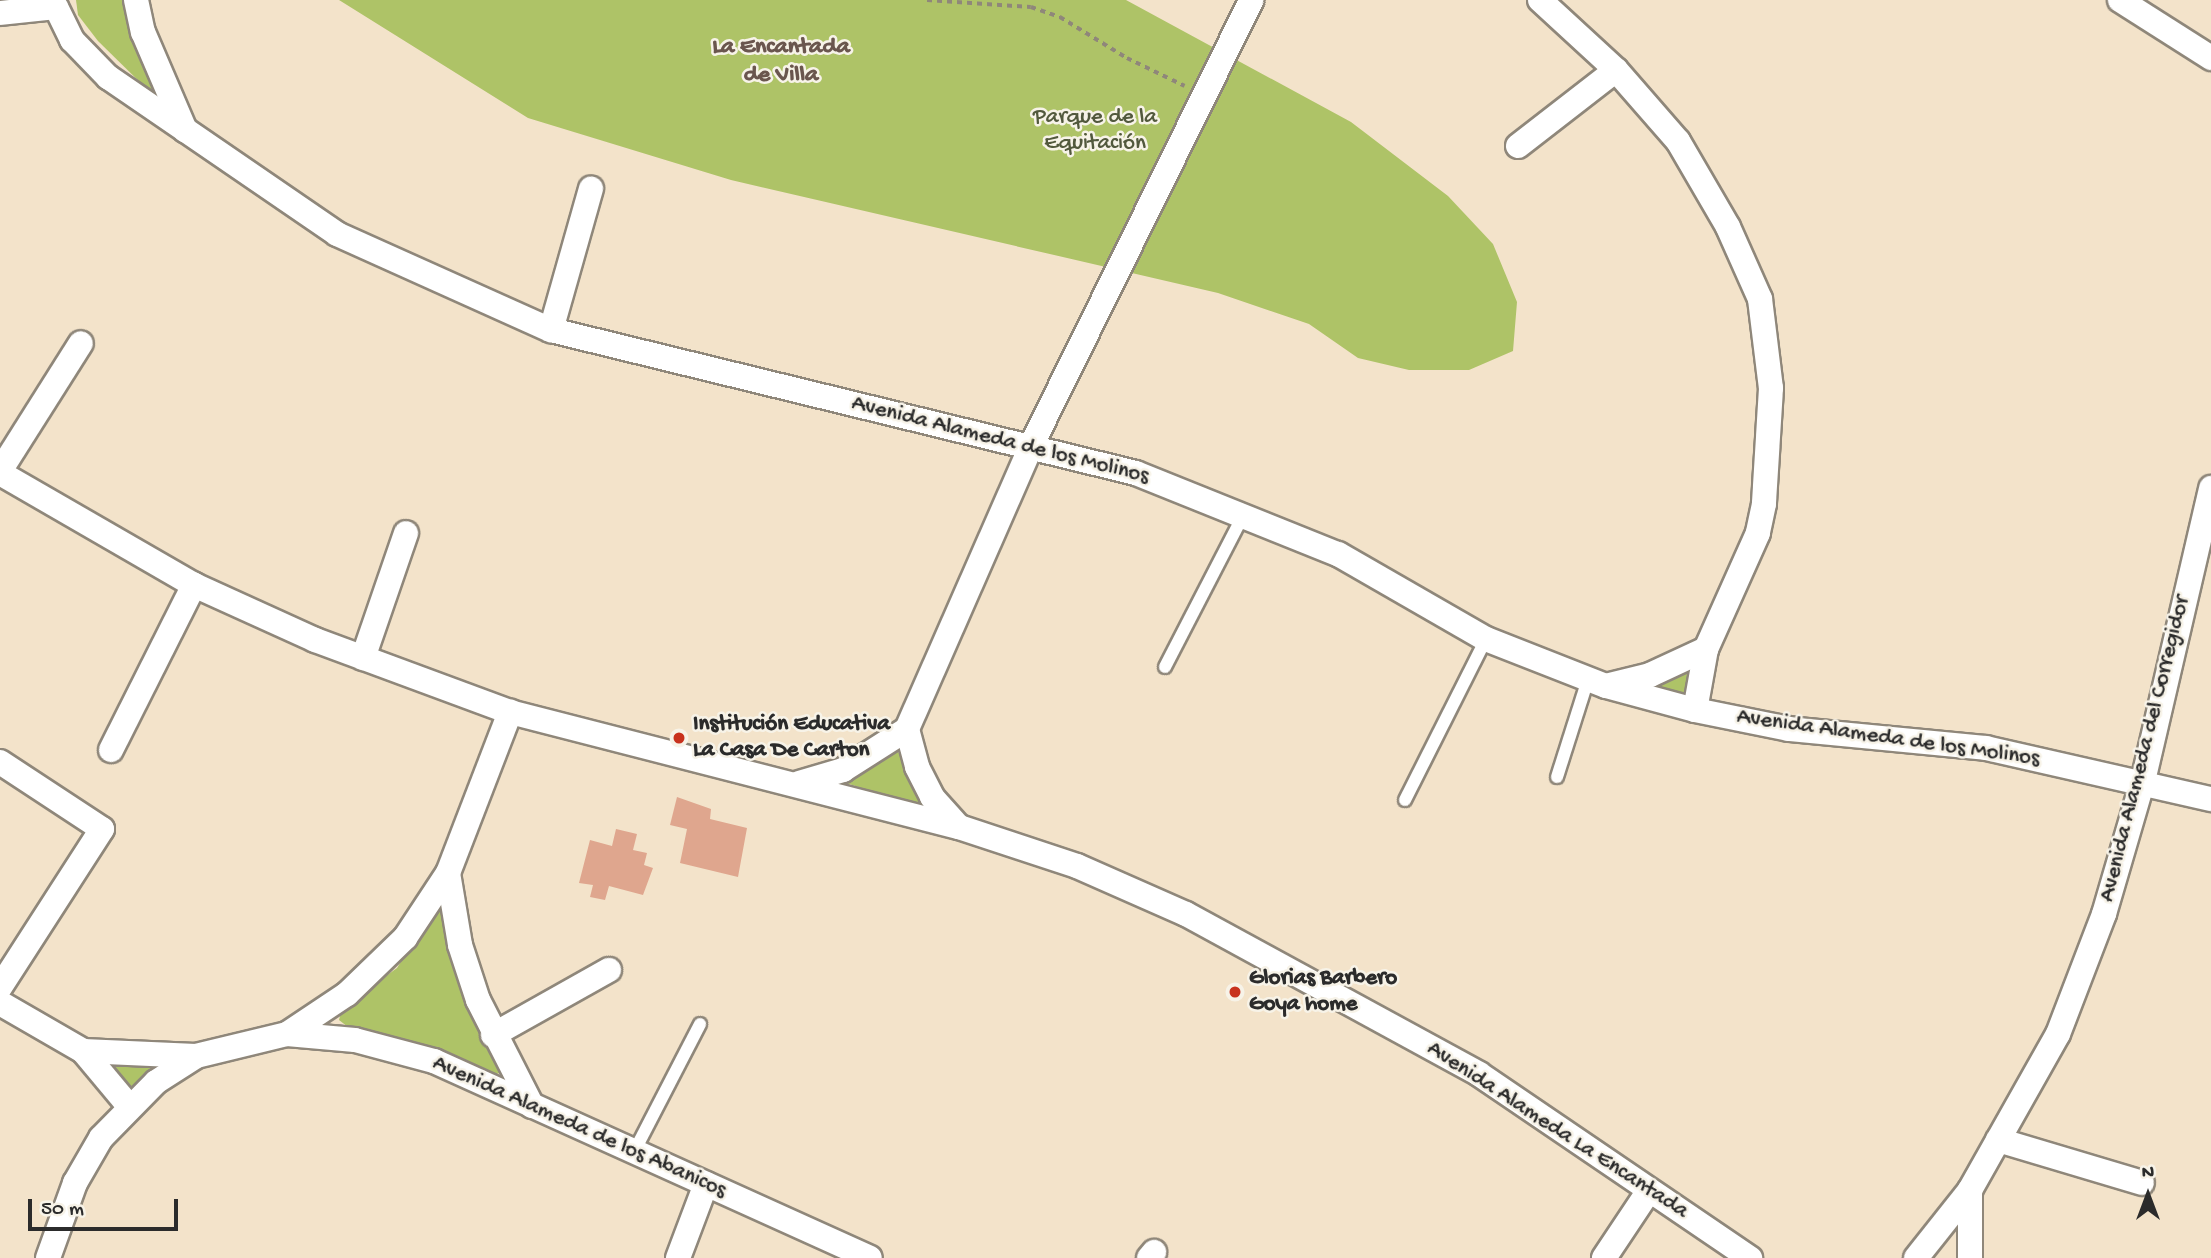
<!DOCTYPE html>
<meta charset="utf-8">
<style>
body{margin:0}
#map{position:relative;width:2211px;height:1258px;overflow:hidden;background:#f3e3ca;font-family:"Gochi Hand",sans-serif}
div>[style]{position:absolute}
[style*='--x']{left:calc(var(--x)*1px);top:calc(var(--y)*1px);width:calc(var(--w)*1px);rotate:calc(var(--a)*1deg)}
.green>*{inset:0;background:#aec367}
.building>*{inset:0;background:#dfa68e}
.path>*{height:3.5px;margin-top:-1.75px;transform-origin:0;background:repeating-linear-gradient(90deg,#8f877a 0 5px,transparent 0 10px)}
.roads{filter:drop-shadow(2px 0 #8f877a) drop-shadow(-2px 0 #8f877a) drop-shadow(0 2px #8f877a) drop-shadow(0 -2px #8f877a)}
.lane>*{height:12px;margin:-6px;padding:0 6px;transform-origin:6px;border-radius:6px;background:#fff}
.street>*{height:24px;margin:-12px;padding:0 12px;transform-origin:12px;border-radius:12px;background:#fff}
.dots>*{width:19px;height:19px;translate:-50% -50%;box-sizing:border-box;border:4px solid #f7f3e8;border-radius:50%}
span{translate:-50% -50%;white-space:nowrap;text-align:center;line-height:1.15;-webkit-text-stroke:5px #f7f3e8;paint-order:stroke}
.park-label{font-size:23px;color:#52593d}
.street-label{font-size:23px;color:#2b2b2b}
.poi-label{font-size:23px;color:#2b2b2b;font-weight:700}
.left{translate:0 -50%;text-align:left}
.neighbourhood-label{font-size:24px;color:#6a564e;font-weight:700}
.north{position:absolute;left:2113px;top:1160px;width:70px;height:70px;-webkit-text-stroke:5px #f7f3e8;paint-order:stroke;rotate:0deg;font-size:19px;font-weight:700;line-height:28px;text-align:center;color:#2b2b2b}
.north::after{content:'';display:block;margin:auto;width:24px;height:32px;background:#2b2b2b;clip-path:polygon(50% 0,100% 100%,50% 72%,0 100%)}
.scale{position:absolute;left:28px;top:1199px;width:150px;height:32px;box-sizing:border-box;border:4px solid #2b2b2b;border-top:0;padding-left:9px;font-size:21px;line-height:24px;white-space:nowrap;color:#2b2b2b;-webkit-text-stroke:5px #f7f3e8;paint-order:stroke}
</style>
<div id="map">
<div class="green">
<i style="clip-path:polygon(76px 0,129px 0,156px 98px,98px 41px,78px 15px)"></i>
<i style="clip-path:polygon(339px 0,1126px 0,1351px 122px,1448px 196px,1493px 244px,1517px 302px,1513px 351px,1469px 370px,1409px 370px,1358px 358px,1309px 324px,1218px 293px,731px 180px,528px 118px)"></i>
<i style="clip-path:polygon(1691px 669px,1685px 699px,1645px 685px)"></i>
<i style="clip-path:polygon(896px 748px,929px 810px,840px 781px)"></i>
<i style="clip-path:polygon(441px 897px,501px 1065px,500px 1073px,493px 1075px,420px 1044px,348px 1027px,339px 1020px,342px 1008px,397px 968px)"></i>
<i style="clip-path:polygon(110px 1062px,162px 1066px,138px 1089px,130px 1088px)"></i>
</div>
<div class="building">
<i style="clip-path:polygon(677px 797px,711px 809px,710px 819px,747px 828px,738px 877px,680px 863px,687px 829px,670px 825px)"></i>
<i style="clip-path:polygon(616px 829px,637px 834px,633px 850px,647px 853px,644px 865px,653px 868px,643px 895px,609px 886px,605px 900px,590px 897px,593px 885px,579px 883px,590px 840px,612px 846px)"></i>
</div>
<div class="path">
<i style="--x:927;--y:0;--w:104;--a:3.9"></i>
<i style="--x:1031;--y:7;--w:31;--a:19"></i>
<i style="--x:1060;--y:17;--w:79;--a:31.5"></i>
<i style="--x:1127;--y:58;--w:64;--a:25.8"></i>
</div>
<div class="roads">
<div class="lane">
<i style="--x:1165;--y:667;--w:172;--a:-62.7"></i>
<i style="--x:1557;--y:777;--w:103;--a:-72.4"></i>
<i style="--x:1405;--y:800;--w:180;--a:-63.3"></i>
<i style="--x:634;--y:1152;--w:144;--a:-62.7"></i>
</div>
<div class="street">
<i style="--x:136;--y:0;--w:33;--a:78"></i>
<i style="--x:143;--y:32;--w:107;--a:66.8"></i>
<i style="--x:1540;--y:0;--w:103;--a:42.6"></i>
<i style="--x:1616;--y:70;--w:94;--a:48.9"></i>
<i style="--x:1678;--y:141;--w:99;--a:59.8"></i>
<i style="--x:1728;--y:227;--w:79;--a:66"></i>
<i style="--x:1760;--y:299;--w:90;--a:83"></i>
<i style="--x:1771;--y:388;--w:116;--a:93.5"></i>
<i style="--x:1764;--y:504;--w:30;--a:102"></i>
<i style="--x:1758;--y:533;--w:127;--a:114.1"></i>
<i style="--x:1706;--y:649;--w:62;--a:100.2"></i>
<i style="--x:2120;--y:0;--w:108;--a:32.5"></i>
<i style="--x:56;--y:7;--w:37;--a:64"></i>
<i style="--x:72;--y:40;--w:52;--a:45.8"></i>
<i style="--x:108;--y:77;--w:278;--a:34.4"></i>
<i style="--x:337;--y:234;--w:235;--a:24.2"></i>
<i style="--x:551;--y:330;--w:602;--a:13.74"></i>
<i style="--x:1136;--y:473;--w:218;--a:21.9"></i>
<i style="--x:1338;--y:554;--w:171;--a:29.9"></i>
<i style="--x:1486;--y:639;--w:129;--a:21.4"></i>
<i style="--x:1606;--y:686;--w:92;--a:15.1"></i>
<i style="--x:1695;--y:710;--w:96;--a:11.4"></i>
<i style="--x:1789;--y:729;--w:198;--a:5.5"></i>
<i style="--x:1986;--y:748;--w:231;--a:12.8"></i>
<i style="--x:0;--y:13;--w:56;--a:-6.1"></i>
<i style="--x:1518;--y:146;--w:124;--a:-37.8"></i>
<i style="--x:551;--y:330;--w:147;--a:-74.2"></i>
<i style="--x:0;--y:471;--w:151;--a:-57.7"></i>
<i style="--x:0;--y:473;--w:224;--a:30"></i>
<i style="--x:194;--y:585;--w:133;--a:24.4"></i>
<i style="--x:315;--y:640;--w:208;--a:20.3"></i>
<i style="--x:510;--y:712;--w:463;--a:14.4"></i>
<i style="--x:959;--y:827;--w:124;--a:18.3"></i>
<i style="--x:1077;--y:866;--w:119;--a:23.8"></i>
<i style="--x:1186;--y:914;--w:334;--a:28.6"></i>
<i style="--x:1479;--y:1074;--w:328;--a:34.2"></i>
<i style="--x:363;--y:658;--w:132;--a:-71"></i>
<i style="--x:1610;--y:685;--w:41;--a:-14"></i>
<i style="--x:1650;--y:675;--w:62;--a:-24.9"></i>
<i style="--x:907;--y:729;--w:39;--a:75"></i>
<i style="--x:917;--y:767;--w:34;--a:63"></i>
<i style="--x:932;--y:797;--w:40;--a:48"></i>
<i style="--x:111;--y:750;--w:185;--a:-63.3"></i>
<i style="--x:0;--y:762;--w:122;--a:33.3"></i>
<i style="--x:102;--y:829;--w:188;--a:122.8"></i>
<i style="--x:799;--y:783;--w:46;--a:-16.5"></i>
<i style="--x:843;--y:770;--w:76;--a:-32.6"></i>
<i style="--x:907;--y:729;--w:311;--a:-66.3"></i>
<i style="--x:1032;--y:444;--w:495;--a:-63.7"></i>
<i style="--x:448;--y:873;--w:73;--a:80.5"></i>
<i style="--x:460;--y:945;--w:58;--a:71.9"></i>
<i style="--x:478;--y:1000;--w:119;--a:63"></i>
<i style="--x:0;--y:1003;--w:96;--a:30"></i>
<i style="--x:83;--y:1051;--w:113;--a:2.5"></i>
<i style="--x:196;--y:1056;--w:94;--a:-13.6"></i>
<i style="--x:287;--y:1034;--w:68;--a:5"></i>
<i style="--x:355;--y:1040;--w:82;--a:14.9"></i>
<i style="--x:434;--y:1061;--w:478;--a:24.3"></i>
<i style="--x:287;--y:1034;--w:72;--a:-33.7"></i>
<i style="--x:347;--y:994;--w:81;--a:-44"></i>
<i style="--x:405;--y:938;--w:78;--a:-56.5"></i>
<i style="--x:448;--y:873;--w:173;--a:-68.9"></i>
<i style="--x:493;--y:1035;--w:133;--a:-29.3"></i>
<i style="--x:83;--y:1051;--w:72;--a:50.1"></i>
<i style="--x:1998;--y:1140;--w:150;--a:16.6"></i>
<i style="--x:48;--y:1258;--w:80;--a:-70.2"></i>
<i style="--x:75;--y:1183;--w:52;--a:-60"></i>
<i style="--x:101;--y:1138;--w:78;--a:-45.5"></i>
<i style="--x:156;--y:1082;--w:46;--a:-32.7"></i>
<i style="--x:678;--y:1258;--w:79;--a:-69.3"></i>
<i style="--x:1149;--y:1258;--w:8;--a:-50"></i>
<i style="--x:1604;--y:1258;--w:79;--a:-56.3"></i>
<i style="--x:1916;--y:1258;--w:87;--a:-51.5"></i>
<i style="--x:1970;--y:1190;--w:179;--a:-60.6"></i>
<i style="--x:2058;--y:1034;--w:129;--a:-69"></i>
<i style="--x:2104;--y:914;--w:139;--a:-73.7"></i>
<i style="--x:2143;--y:781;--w:301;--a:-76.9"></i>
<i style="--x:1970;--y:1258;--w:68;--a:-90"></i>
</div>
</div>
<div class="dots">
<i style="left:679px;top:738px;background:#c8321e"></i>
<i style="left:1235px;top:992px;background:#c8321e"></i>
</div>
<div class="park-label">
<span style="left:1095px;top:131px">Parque de la<br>Equitación</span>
</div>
<div class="street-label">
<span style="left:1000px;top:441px;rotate:14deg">Avenida Alameda de los Molinos</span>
<span style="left:1888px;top:739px;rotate:8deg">Avenida Alameda de los Molinos</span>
<span style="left:2146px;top:749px;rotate:-76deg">Avenida Alameda del Corregidor</span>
<span style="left:579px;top:1128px;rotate:24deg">Avenida Alameda de los Abanicos</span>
<span style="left:1557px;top:1131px;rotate:33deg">Avenida Alameda La Encantada</span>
</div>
<div class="poi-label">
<span class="left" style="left:693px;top:738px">Institución Educativa<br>La Casa De Carton</span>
<span class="left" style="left:1249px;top:992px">Glorias Barbero<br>Goya home</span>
</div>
<div class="neighbourhood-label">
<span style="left:781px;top:62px">La Encantada<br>de Villa</span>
</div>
<div class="north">N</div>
<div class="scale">50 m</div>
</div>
